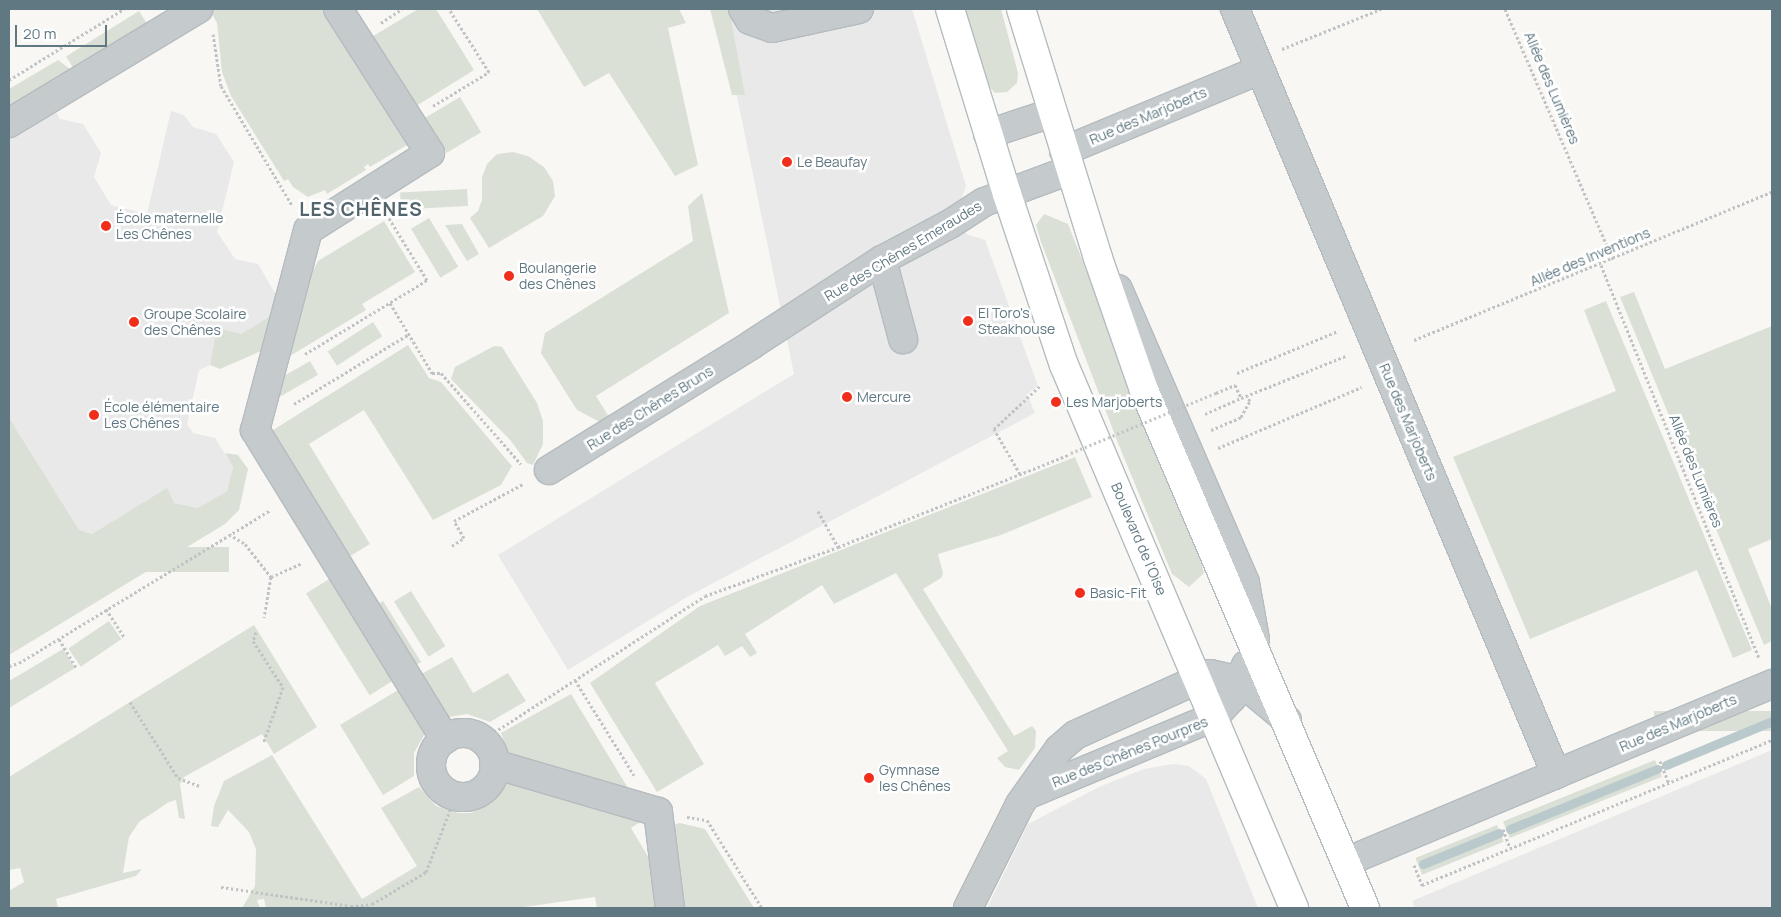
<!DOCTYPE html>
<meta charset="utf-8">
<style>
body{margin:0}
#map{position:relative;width:1781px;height:917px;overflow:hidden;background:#f8f7f4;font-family:Manrope,sans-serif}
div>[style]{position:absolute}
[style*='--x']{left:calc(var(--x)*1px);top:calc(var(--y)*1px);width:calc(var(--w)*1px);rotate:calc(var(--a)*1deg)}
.built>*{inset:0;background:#e8e9e8}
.green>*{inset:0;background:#dae0d5;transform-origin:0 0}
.stream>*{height:9px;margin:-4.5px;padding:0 4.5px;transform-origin:4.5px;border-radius:4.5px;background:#bacacc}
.path>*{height:3px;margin-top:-1.5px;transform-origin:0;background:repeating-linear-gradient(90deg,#c0c3c5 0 2.5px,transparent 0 5px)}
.roads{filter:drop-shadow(1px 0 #b5bcbf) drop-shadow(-1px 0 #b5bcbf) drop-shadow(0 1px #b5bcbf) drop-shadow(0 -1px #b5bcbf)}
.minor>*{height:28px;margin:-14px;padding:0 14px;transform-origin:14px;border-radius:14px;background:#c5cacd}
.minor>.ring{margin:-14px;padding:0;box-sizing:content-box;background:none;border:28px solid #c5cacd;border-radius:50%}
.major>*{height:28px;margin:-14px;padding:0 14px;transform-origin:14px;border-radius:14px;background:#fff}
.path-bridge>*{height:3px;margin-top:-1.5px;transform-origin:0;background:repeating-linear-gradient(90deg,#c0c3c5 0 2.5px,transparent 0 5px)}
.dots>*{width:14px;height:14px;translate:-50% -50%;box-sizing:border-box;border:2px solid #fff;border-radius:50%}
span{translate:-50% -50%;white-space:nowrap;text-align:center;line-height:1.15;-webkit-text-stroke:5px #fff;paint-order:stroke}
.street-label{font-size:14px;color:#607882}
.poi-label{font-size:14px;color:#607882}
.left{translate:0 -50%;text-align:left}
.district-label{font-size:19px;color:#53656c;font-weight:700;letter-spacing:1px}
.frame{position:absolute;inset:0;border:10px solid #607882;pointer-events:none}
.scale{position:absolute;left:15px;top:25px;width:92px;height:22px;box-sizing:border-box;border:2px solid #607882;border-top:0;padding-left:6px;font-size:15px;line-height:18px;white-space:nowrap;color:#607882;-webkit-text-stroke:4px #fff;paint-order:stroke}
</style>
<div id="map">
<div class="built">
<i style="clip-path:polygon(719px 9px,912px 9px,966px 186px,959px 206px,966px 234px,985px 240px,1038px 386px,1027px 394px,1035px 413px,687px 597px,568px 670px,498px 555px,794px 374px)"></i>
<i style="clip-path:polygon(52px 105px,60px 119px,83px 124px,101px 153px,94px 177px,111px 205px,147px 214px,171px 111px,184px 115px,193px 127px,216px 134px,234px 162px,217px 232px,235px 259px,258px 264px,275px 293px,269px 317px,241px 334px,215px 344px,210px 365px,199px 370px,187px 424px,193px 433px,215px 438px,233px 467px,227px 491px,198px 508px,174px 503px,166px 489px,92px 534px,9px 512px,9px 131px)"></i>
<i style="clip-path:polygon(1772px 750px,1772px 908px,1415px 908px,1412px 901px)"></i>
<i style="clip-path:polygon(1173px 764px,1189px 766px,1206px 779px,1258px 908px,987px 908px,1028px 824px,1099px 787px,1144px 769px)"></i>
</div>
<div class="green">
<i style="clip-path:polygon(332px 9px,414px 141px,370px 167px,368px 164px,364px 167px,366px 170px,327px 194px,325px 190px,308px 197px,293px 187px,288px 179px,284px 181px,231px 96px,222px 72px,217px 23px,210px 10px)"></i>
<i style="clip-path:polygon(418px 9px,436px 9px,474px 70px,413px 108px,370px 38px)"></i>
<i style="clip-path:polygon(537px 9px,679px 9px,686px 23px,668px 28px,698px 165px,675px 176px,609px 73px,584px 87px)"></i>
<i style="clip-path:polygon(710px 9px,729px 9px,745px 95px,732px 95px)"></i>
<i style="clip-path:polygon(964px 9px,1001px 9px,1018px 73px,1017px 83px,1007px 92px,995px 93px,987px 84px)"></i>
<i style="left:139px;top:11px;width:19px;height:86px;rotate:58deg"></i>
<i style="clip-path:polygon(58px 60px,75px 73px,9px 114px,9px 89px)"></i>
<i style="left:460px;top:97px;width:41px;height:40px;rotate:59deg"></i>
<i style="clip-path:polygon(513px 152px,528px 156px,544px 167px,553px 181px,555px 196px,543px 216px,489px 248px,470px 218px,478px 211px,482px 200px,482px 177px,487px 164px,497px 154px)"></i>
<i style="left:467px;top:189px;width:17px;height:67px;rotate:87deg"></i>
<i style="clip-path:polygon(702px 193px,729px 313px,596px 396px,609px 417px,600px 422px,594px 419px,577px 410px,541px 353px,545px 333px,693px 241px,688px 206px)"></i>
<i style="clip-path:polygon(1044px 214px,1068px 224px,1199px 555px,1204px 573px,1189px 587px,1172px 574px,1118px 443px,1041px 242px,1036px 225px)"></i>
<i style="left:429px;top:218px;width:57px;height:21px;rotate:59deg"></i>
<i style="clip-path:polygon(384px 221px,415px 272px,362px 304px,366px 310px,280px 362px,306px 284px,318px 261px)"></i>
<i style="clip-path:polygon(462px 224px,479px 254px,467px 261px,445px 225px)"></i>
<i style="clip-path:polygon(1634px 292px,1665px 369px,1772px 326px,1772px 539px,1748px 549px,1772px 609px,1772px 641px,1764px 645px,1620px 297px)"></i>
<i style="clip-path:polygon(275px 293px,282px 304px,270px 347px,220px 369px,210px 365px,217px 328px,241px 334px,269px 317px)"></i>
<i style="clip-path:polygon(1606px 301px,1752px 650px,1733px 658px,1697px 570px,1530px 639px,1453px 457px,1616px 391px,1584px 310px)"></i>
<i style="left:373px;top:322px;width:17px;height:54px;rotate:57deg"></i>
<i style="clip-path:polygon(408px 345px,429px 378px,441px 382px,512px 466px,501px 485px,433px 520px,364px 410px,309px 444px,370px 544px,347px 558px,270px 432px)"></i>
<i style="clip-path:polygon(494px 346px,502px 347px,537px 403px,543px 421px,543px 444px,533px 465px,527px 463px,511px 441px,451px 379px,455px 367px)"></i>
<i style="left:310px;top:361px;width:16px;height:44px;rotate:60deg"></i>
<i style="clip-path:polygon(9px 418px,79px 530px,92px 534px,167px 488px,174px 503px,198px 508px,227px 491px,233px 467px,225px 453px,238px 455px,248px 469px,239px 510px,225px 524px,9px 655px)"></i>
<i style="clip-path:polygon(1075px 457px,1092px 497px,1001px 535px,938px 554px,943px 573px,941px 578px,923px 589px,1014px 736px,1032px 726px,1036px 731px,1035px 748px,1019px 770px,1005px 767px,997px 758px,1008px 751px,896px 573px,834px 604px,822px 585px,745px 634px,757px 653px,750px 657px,742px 646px,725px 656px,718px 645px,655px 683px,704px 764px,657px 792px,590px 683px,700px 606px)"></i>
<i style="left:229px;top:547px;width:25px;height:134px;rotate:90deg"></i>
<i style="left:334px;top:576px;width:120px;height:33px;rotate:58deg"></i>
<i style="left:411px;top:591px;width:65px;height:20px;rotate:58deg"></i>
<i style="left:383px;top:601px;width:72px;height:9px;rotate:58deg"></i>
<i style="left:109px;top:621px;width:22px;height:49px;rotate:56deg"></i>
<i style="clip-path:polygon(254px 625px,317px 727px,274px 754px,262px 734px,184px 777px,180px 784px,185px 819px,179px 818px,176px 800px,169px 802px,139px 822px,129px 837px,123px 873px,142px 869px,136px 876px,56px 899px,58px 908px,9px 908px,9px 891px,24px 882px,20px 868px,9px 870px,9px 777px)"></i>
<i style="clip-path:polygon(63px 649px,75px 668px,9px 708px,9px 681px)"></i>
<i style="clip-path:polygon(452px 657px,473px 693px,508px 673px,526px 701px,490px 722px,467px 714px,443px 718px,418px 676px)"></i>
<i style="clip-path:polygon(403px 687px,428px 728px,414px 753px,414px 776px,383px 795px,340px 725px)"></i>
<i style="clip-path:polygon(571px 694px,634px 798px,512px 762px,501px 733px)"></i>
<i style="left:1772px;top:711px;width:20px;height:118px;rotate:90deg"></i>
<i style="clip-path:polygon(272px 755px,362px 899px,417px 866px,381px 808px,419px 787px,436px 806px,458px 813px,471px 813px,492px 803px,509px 780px,645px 819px,631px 828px,659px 875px,663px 908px,597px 908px,595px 897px,517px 908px,266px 908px,264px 899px,257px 900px,260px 908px,242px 908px,255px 886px,256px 849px,249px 832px,228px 810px,218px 827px,211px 826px,214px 806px,224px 781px)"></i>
<i style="left:1655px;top:760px;width:18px;height:164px;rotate:68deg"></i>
<i style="clip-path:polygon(680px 823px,705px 829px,754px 908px,681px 908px,673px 825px)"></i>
<i style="left:1497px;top:825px;width:18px;height:88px;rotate:68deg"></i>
</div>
<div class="stream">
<i style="--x:1666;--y:765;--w:115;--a:-22.5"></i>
<i style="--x:1510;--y:829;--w:159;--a:-22.2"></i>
<i style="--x:1423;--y:864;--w:82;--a:-22.2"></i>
</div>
<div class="path">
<i style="--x:1505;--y:9;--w:273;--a:66.7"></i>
<i style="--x:381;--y:23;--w:25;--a:-34"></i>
<i style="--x:213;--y:34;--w:53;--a:81.3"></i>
<i style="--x:221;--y:86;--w:139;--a:59.2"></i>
<i style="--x:1282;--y:49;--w:107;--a:-22"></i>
<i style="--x:9;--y:80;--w:135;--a:-31.7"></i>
<i style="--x:433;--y:106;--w:66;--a:-31.3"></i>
<i style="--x:489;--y:72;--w:75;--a:-122.4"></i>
<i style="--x:1601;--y:265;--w:424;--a:68.1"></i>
<i style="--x:390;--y:303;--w:82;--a:59"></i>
<i style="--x:432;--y:373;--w:9;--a:0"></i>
<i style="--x:441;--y:373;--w:121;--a:48.7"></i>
<i style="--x:1414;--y:340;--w:387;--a:-22.5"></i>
<i style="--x:305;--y:354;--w:143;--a:-31.2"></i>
<i style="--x:427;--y:280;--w:76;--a:-121.6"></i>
<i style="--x:1237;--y:373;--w:109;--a:-22.6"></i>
<i style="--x:1216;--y:393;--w:21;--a:-23"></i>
<i style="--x:1235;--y:385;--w:14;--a:65"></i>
<i style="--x:1241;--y:398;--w:115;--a:-21.9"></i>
<i style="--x:294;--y:404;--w:135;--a:-31.3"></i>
<i style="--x:1205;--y:414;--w:39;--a:-24"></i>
<i style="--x:1211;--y:430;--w:33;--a:-23"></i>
<i style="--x:1241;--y:417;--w:18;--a:-61"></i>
<i style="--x:1250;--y:401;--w:6;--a:-121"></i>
<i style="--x:1218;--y:448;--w:156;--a:-23"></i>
<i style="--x:1020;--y:474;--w:52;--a:-120"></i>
<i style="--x:994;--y:429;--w:63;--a:-43.1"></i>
<i style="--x:818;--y:511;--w:41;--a:60.9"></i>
<i style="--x:229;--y:534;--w:19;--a:32"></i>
<i style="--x:245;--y:544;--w:42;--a:51.8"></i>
<i style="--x:271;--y:577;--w:41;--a:99.9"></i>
<i style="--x:452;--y:546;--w:14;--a:-34"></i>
<i style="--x:464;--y:538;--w:20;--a:-120"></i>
<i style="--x:454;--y:521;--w:78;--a:-28.2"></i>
<i style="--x:271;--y:577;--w:34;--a:-24"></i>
<i style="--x:106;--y:609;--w:33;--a:57"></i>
<i style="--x:256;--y:632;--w:9;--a:108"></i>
<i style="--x:253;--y:641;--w:55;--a:56.9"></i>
<i style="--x:283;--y:687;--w:60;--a:109.3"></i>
<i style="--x:59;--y:639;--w:33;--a:59"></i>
<i style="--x:9;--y:666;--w:10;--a:-17"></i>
<i style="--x:19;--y:663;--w:293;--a:-31.3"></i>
<i style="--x:575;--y:680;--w:112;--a:58.2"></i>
<i style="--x:130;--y:702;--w:90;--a:57.7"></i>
<i style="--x:178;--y:778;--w:23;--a:20"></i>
<i style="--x:490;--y:735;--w:256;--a:-32.9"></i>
<i style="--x:705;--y:596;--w:142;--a:-20.2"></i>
<i style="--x:838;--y:547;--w:250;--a:-21.8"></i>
<i style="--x:1660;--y:761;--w:24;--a:68"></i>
<i style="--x:687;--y:817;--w:20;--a:9"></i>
<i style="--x:707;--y:820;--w:104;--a:58"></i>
<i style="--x:1503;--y:829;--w:20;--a:70"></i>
<i style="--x:1414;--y:865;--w:22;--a:68"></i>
<i style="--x:1422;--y:885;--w:379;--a:-22.5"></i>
<i style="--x:221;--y:887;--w:131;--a:8.3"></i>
<i style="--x:351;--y:906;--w:21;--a:-5"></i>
<i style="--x:372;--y:904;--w:63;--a:-30.7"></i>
<i style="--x:426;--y:872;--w:83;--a:-68.7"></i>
</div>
<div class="roads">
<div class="minor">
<i style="--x:338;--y:9;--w:171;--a:57.4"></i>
<i style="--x:430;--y:153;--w:144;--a:147.7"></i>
<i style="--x:308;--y:230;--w:207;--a:104.8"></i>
<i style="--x:255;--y:430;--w:363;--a:58.4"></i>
<i style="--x:743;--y:9;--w:13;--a:58"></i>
<i style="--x:750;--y:20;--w:23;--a:20"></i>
<i style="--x:772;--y:28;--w:89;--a:-12.3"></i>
<i style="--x:1235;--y:9;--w:830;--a:67.24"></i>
<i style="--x:1556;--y:774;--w:234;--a:-22.6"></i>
<i style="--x:9;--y:123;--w:221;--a:-31.1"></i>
<i style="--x:988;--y:134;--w:67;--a:-18.2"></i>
<i style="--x:1064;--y:151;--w:212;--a:-22.5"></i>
<i style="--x:882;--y:260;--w:82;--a:75.1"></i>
<i style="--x:1118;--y:289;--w:320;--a:66.6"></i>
<i style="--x:1245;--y:583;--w:57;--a:79.9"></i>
<i style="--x:549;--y:470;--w:238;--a:-31.7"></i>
<i style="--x:751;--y:345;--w:156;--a:-33"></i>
<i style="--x:882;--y:260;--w:77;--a:-27.9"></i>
<i style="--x:950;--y:224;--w:40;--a:-32.9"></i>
<i style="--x:984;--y:202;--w:92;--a:-20.4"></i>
<i class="ring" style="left:431px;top:733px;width:36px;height:36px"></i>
<i style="--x:494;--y:764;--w:171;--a:16.3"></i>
<i style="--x:658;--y:812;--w:97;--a:82.9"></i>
<i style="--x:1031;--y:793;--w:198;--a:-22.6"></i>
<i style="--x:1214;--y:717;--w:26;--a:-47"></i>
<i style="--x:1232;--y:698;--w:36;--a:-67"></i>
<i style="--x:1346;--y:862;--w:228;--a:-22.7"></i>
<i style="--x:968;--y:908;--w:116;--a:-63.4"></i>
<i style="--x:1020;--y:804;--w:67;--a:-54.7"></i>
<i style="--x:1059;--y:749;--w:21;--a:-41"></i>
<i style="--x:1075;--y:735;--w:148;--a:-24.3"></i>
<i style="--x:1210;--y:674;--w:31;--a:13"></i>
<i style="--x:1240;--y:681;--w:61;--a:39.7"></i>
</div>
<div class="major">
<i style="--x:950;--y:9;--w:194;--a:72.9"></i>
<i style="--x:1007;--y:194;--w:180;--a:71.6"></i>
<i style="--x:1064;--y:365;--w:590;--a:67.04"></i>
<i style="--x:1021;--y:9;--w:261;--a:72.8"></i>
<i style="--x:1098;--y:258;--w:140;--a:70.8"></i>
<i style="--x:1144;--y:390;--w:563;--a:66.89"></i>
</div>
</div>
<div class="path-bridge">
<i style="--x:1071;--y:453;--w:157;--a:-22.5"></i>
</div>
<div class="dots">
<i style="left:787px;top:162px;background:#ef2f1c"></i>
<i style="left:106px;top:226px;background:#ef2f1c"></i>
<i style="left:509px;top:276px;background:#ef2f1c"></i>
<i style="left:968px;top:321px;background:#ef2f1c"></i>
<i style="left:134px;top:322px;background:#ef2f1c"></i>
<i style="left:847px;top:397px;background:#ef2f1c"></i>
<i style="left:1056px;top:402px;background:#ef2f1c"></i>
<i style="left:94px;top:415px;background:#ef2f1c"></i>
<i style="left:1080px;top:593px;background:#ef2f1c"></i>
<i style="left:869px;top:778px;background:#ef2f1c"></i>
</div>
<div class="street-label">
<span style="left:1552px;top:88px;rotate:67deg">Allée des Lumières</span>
<span style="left:1148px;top:116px;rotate:-23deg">Rue des Marjoberts</span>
<span style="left:903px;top:251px;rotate:-31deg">Rue des Chênes Emeraudes</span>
<span style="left:1590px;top:257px;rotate:-23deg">Allée des Inventions</span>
<span style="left:650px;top:408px;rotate:-32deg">Rue des Chênes Bruns</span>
<span style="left:1408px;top:422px;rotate:67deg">Rue des Marjoberts</span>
<span style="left:1696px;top:471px;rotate:68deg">Allée des Lumières</span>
<span style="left:1139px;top:539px;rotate:67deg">Boulevard de l'Oise</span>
<span style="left:1678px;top:723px;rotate:-23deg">Rue des Marjoberts</span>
<span style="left:1130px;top:752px;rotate:-22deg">Rue des Chênes Pourpres</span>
</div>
<div class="poi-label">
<span class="left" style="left:797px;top:162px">Le Beaufay</span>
<span class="left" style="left:116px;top:226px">École maternelle<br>Les Chênes</span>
<span class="left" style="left:519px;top:276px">Boulangerie<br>des Chênes</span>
<span class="left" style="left:978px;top:321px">El Toro's<br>Steakhouse</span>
<span class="left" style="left:144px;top:322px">Groupe Scolaire<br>des Chênes</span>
<span class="left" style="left:857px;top:397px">Mercure</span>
<span class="left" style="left:1066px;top:402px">Les Marjoberts</span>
<span class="left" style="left:104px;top:415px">École élémentaire<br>Les Chênes</span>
<span class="left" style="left:1090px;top:593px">Basic-Fit</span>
<span class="left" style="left:879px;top:778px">Gymnase<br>les Chênes</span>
</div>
<div class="district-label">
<span style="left:361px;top:210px">LES CHÊNES</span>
</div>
<div class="frame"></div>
<div class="scale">20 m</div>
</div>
